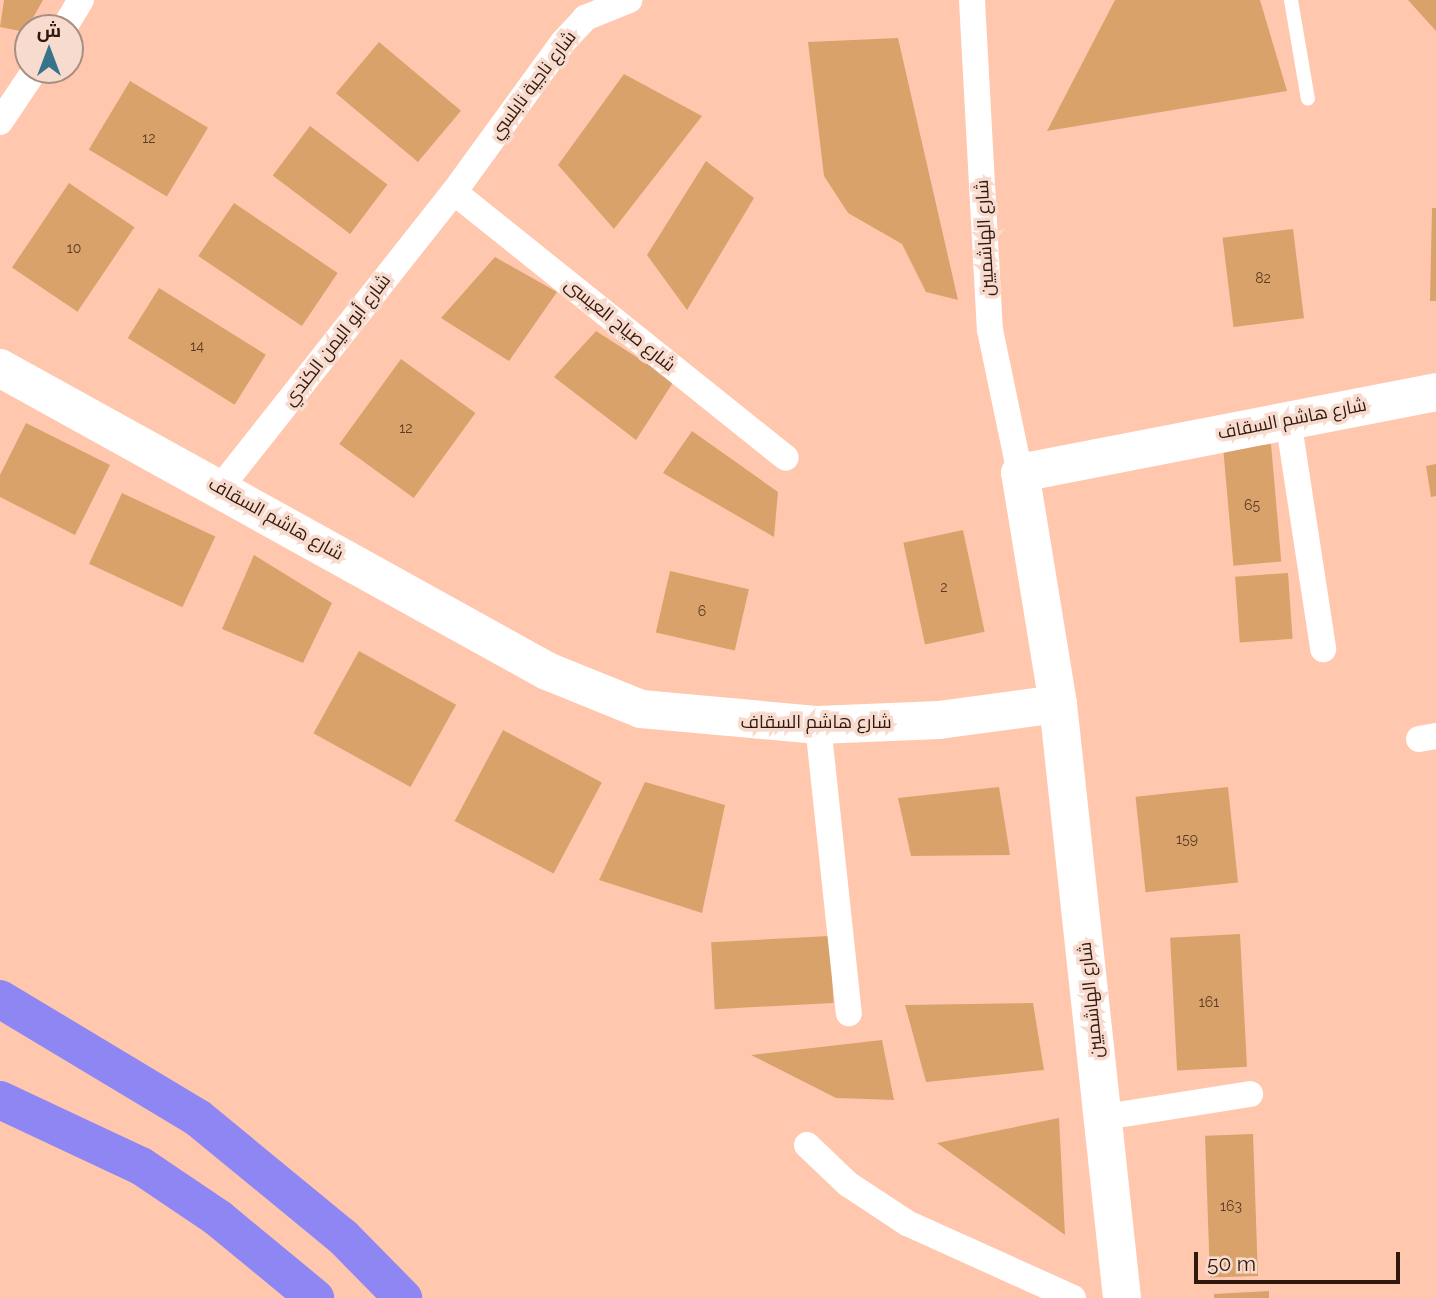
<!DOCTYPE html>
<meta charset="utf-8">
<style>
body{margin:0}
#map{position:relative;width:1436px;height:1298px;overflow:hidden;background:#ffc7ae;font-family:Raleway,Cairo,sans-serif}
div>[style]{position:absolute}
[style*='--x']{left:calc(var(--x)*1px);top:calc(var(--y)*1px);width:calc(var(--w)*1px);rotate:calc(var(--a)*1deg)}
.building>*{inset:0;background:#daa26b;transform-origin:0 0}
.lane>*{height:14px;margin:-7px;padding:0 7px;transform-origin:7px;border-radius:7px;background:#fff}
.street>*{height:26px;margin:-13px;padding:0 13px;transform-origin:13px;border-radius:13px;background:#fff}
.secondary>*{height:38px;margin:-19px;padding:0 19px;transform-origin:19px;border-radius:19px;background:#fff}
.highway>*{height:38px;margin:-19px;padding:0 19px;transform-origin:19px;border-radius:19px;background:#8e86f2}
span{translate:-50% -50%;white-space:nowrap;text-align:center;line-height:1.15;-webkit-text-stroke:7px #f8dbcf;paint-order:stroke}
.number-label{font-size:14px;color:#5b3a24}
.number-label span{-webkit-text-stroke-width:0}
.street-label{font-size:18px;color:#31180c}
.north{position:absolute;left:14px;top:14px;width:70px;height:70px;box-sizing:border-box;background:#f8dbcf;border:2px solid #a88d81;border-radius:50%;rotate:0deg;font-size:19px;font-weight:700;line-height:28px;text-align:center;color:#31180c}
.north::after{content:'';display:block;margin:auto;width:24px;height:32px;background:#37748a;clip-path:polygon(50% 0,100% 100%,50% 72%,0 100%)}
.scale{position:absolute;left:1194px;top:1252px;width:206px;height:32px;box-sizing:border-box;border:4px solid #31180c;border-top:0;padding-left:9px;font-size:21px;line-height:24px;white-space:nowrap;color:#31180c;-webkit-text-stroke:5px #f8dbcf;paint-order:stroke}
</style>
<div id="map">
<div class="building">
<i style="clip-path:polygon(4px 0,43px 0,25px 32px,0 27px)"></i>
<i style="clip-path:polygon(1115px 0,1260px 0,1287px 91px,1047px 131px)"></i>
<i style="clip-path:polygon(1408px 0,1436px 0,1436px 31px)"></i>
<i style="clip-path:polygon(898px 38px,958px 300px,926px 292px,902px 244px,848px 213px,824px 176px,808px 42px)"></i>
<i style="left:379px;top:42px;width:107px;height:67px;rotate:40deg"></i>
<i style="clip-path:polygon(624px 74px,702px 116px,614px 229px,558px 165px)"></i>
<i style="left:130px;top:81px;width:91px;height:80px;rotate:31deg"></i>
<i style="left:310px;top:126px;width:97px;height:62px;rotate:37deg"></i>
<i style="clip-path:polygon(706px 161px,754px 198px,687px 310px,647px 255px)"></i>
<i style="left:69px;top:183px;width:79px;height:102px;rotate:34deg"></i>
<i style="left:234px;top:203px;width:125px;height:64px;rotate:34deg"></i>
<i style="clip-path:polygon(1432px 208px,1436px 208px,1436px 301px,1430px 301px)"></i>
<i style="left:1293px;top:229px;width:90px;height:71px;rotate:83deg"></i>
<i style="clip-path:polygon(495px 257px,557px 292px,509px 361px,441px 318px)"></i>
<i style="left:159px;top:288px;width:126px;height:59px;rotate:32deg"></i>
<i style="clip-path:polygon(596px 331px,674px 381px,636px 440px,554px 377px)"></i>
<i style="left:401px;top:359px;width:92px;height:105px;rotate:36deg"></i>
<i style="clip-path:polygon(26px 423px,110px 465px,75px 535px,0 497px,0 475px)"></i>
<i style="clip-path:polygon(692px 431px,778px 492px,774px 537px,663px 473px)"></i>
<i style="left:1271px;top:444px;width:118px;height:48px;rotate:85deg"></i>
<i style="clip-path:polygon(1436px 464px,1436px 496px,1431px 497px,1426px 466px)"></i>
<i style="left:122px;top:493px;width:103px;height:78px;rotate:25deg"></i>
<i style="left:963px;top:530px;width:104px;height:61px;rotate:78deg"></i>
<i style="clip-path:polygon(254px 555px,332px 603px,303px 663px,222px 629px)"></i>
<i style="left:670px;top:571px;width:81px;height:63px;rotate:13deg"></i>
<i style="left:1288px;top:573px;width:66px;height:53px;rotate:86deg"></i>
<i style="left:359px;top:651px;width:111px;height:94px;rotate:29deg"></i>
<i style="left:503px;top:730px;width:112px;height:103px;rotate:28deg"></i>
<i style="clip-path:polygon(645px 782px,725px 805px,702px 913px,599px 880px)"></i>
<i style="clip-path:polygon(999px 787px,1010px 855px,911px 856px,898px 798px)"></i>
<i style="left:1228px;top:787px;width:96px;height:93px;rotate:84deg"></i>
<i style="left:1240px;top:934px;width:133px;height:70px;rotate:87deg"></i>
<i style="left:830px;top:936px;width:67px;height:119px;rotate:87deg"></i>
<i style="clip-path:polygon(1033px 1003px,1044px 1070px,926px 1082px,905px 1005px)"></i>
<i style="clip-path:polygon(882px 1040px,894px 1100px,836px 1098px,751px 1055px)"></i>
<i style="clip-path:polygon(1059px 1118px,1065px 1235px,937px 1143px)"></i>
<i style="left:1253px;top:1134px;width:142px;height:48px;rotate:88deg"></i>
<i style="clip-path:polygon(1269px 1291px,1269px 1298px,1214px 1298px,1214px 1294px)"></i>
</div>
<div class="lane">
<i style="--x:1291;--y:0;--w:100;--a:80.3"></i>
</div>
<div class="street">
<i style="--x:972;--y:0;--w:330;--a:86.9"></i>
<i style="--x:990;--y:330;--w:146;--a:78.2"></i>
<i style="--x:64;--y:28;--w:33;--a:-59"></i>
<i style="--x:0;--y:122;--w:63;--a:-56.1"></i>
<i style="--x:454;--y:192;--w:425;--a:38.7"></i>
<i style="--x:1288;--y:419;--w:233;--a:81.3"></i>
<i style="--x:220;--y:488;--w:377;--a:-51.7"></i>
<i style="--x:454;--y:192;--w:185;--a:-54"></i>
<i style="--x:563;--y:42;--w:33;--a:-47"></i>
<i style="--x:585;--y:18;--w:48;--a:-22.2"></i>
<i style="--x:818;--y:725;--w:290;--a:83.9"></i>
<i style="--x:1419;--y:739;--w:17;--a:-10"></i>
<i style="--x:1105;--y:1117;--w:147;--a:-9"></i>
<i style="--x:807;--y:1145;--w:57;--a:43.6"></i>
<i style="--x:848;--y:1184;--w:71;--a:33.5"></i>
<i style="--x:907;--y:1223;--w:182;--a:24.3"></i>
</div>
<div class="secondary">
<i style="--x:0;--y:368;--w:625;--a:28.98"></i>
<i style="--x:547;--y:671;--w:101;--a:22"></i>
<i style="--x:641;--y:709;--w:178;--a:5.2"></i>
<i style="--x:818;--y:725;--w:121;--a:-2.4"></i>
<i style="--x:939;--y:720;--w:120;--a:-7.7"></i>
<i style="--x:1122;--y:1298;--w:597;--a:-96.15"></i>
<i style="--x:1058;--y:704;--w:234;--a:-99.3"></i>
<i style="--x:1020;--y:473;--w:424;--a:-11"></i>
</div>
<div class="highway">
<i style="--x:0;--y:999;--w:231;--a:31"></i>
<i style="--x:198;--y:1118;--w:188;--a:39.4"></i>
<i style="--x:343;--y:1237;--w:86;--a:45.5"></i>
<i style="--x:0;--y:1100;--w:156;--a:25.1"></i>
<i style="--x:141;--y:1166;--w:93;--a:34"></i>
<i style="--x:218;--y:1218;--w:126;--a:39.5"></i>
</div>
<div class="number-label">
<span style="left:149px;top:138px">12</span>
<span style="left:74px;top:248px">10</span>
<span style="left:1263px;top:278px">82</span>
<span style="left:197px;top:346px">14</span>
<span style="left:406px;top:428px">12</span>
<span style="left:1252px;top:505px">65</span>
<span style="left:944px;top:587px">2</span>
<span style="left:702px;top:611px">6</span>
<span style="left:1187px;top:839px">159</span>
<span style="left:1209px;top:1002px">161</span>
<span style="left:1231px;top:1206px">163</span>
</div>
<div class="street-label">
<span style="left:533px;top:85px;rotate:-53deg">شارع ناجية نابلسي</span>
<span style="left:985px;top:238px;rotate:-93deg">شارع الهاشميين</span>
<span style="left:620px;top:325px;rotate:39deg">شارع صياح العيسى</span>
<span style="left:337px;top:340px;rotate:-52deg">شارع أبو اليمن الكندي</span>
<span style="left:1292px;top:419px;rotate:-11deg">شارع هاشم السقاف</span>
<span style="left:276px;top:519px;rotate:29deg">شارع هاشم السقاف</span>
<span style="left:816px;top:722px">شارع هاشم السقاف</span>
<span style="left:1091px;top:1000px;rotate:-96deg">شارع الهاشميين</span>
</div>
<div class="north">ش</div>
<div class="scale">50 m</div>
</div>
